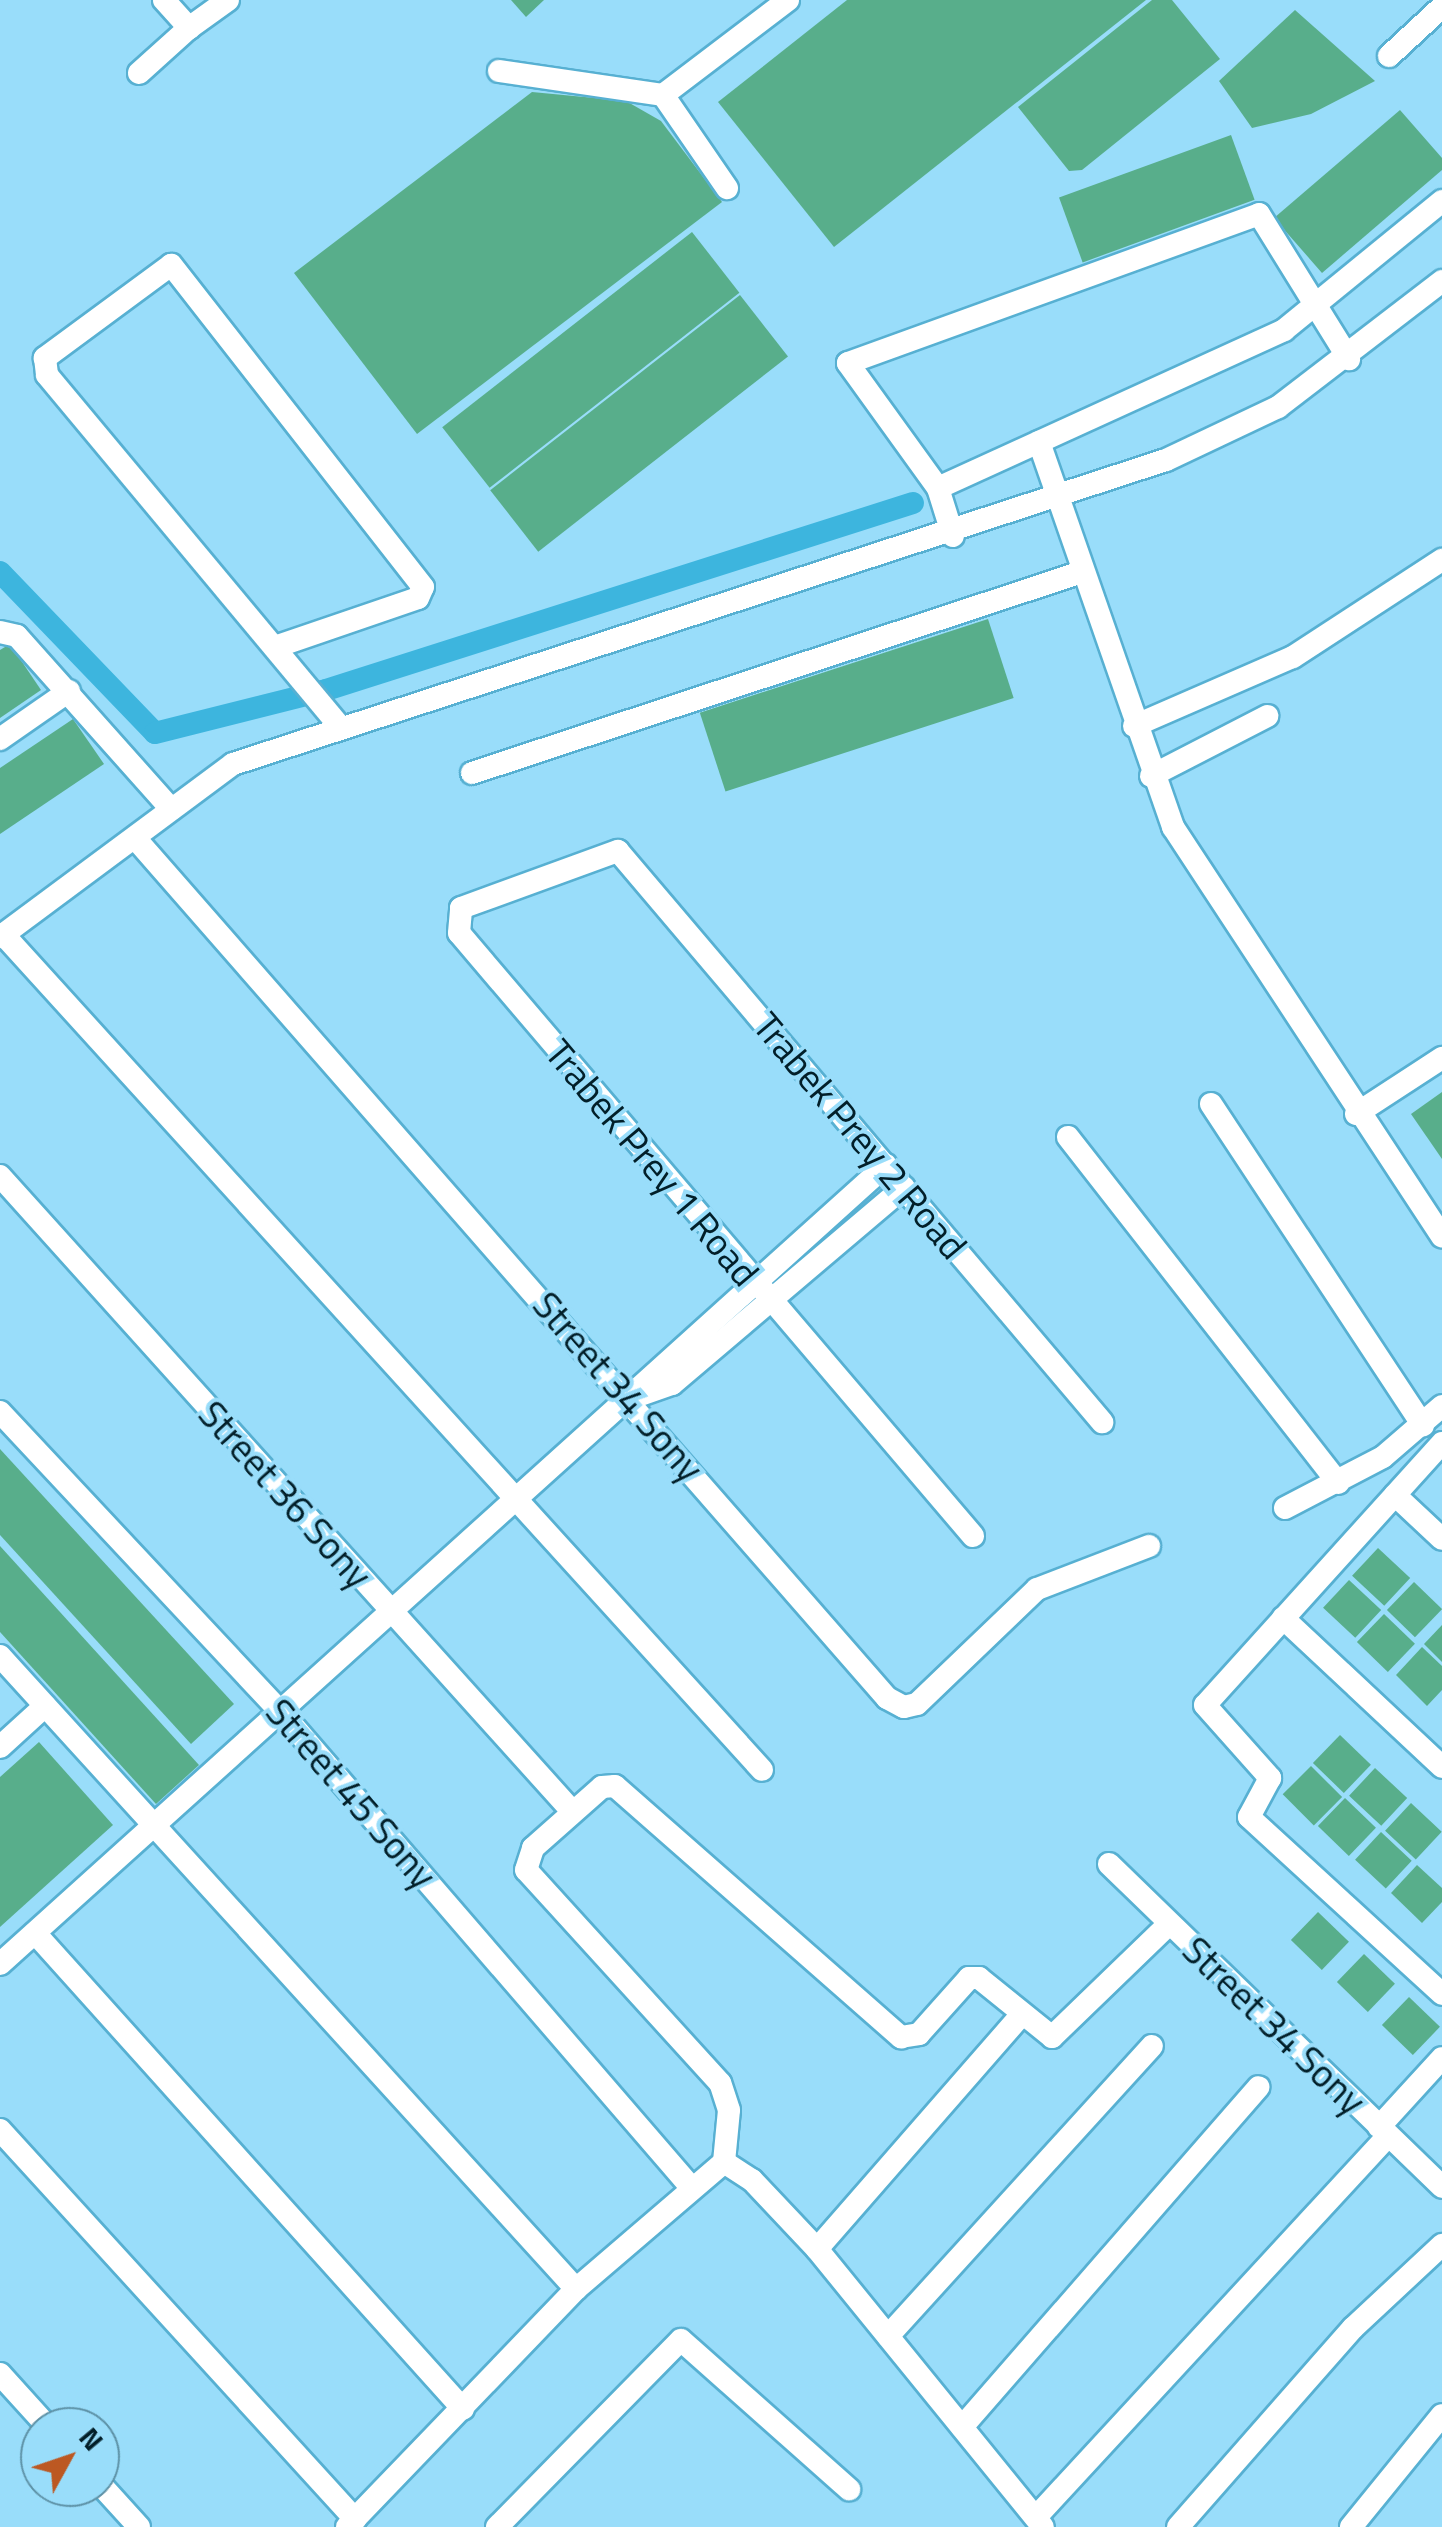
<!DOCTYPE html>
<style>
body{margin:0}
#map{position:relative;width:1442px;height:2527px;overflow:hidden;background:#99ddfa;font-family:"Titillium Web",sans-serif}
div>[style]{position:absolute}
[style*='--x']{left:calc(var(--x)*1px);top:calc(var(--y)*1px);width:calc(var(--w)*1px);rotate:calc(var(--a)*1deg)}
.canal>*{height:22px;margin:-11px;padding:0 11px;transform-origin:11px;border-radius:11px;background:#3db5de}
.building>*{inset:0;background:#58ae8b;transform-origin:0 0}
.roads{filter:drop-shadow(2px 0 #57b0d2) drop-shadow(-2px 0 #57b0d2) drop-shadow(0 2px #57b0d2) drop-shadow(0 -2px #57b0d2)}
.minor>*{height:22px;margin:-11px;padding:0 11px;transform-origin:11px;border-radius:11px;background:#fff}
span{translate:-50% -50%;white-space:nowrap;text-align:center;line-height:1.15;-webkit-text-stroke:8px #99ddfa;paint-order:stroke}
.street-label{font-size:38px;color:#021f29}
.north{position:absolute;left:20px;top:2407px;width:100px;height:100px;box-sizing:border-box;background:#99ddfa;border:2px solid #5d91a6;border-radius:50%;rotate:50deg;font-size:28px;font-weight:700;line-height:40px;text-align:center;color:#021f29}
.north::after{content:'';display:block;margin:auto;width:35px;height:45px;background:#bc5822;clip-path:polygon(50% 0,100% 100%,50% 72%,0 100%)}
</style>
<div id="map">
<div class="canal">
<i style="--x:0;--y:572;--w:223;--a:46.1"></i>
<i style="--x:155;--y:733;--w:176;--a:-14.1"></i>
<i style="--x:326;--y:690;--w:616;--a:-17.67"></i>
</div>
<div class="building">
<i style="clip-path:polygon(511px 0,544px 0,526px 17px)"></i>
<i style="clip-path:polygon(847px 0,1146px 0,834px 247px,718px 102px)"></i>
<i style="clip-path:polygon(1152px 0,1172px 0,1220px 59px,1082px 170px,1069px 171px,1018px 107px)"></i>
<i style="clip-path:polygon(1295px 10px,1375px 81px,1311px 114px,1252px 128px,1219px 81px)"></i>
<i style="clip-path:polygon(532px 92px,626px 101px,661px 121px,722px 202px,417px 434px,294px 273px)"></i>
<i style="clip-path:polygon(1400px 110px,1442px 158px,1442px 170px,1322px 273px,1274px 218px)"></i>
<i style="left:1231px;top:135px;width:69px;height:183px;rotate:70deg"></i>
<i style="left:692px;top:232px;width:77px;height:317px;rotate:52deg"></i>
<i style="left:740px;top:295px;width:78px;height:317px;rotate:52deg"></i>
<i style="left:988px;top:619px;width:83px;height:303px;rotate:72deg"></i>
<i style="clip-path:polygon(10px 644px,41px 690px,0 718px,0 650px)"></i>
<i style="clip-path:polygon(73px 719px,104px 764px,0 834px,0 768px)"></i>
<i style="clip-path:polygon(1442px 1092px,1442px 1159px,1411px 1114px)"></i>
<i style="clip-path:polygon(0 1449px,234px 1704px,191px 1744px,0 1535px)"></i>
<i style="clip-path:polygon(0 1546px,199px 1765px,156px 1804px,0 1632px)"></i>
<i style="left:1378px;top:1548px;width:44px;height:38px;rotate:43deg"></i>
<i style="left:1349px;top:1580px;width:44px;height:38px;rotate:43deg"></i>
<i style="left:1414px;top:1582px;width:39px;height:39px;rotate:44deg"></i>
<i style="left:1384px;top:1614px;width:43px;height:39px;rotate:44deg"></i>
<i style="clip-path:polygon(1442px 1625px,1442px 1662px,1424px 1644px)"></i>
<i style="clip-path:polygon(1422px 1647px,1442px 1666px,1442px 1690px,1427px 1706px,1396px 1675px)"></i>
<i style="left:1340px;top:1735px;width:43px;height:39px;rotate:44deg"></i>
<i style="clip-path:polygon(39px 1742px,113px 1825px,0 1927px,0 1777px)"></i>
<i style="left:1311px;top:1766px;width:44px;height:40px;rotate:45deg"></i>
<i style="left:1375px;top:1768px;width:44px;height:38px;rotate:43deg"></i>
<i style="left:1345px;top:1798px;width:43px;height:39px;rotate:44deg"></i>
<i style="left:1411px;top:1803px;width:42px;height:38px;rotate:43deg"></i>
<i style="left:1381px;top:1832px;width:42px;height:38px;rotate:43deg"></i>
<i style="clip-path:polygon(1417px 1865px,1442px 1888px,1442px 1902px,1422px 1923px,1391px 1893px)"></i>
<i style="left:1318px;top:1912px;width:43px;height:39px;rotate:44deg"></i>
<i style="left:1364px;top:1954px;width:43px;height:39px;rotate:44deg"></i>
<i style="left:1409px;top:1997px;width:43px;height:39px;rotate:44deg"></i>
</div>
<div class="roads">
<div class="minor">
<i style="--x:164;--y:0;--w:38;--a:48"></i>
<i style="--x:189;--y:28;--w:48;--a:-35.7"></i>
<i style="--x:1389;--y:56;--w:72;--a:-42.8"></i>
<i style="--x:499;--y:71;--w:166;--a:8.3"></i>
<i style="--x:663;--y:95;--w:157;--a:-37.2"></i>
<i style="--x:139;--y:73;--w:67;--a:-42"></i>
<i style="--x:663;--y:95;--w:113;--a:55.5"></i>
<i style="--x:1039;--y:442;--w:408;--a:70.8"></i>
<i style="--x:1173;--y:827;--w:490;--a:56.7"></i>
<i style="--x:938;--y:488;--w:380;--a:-24.5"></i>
<i style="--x:1284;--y:330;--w:204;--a:-39.2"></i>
<i style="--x:953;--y:536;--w:50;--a:-107.4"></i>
<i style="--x:938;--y:488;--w:154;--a:-125.8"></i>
<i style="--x:848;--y:363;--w:437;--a:-19.9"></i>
<i style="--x:1259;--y:214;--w:171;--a:58.2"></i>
<i style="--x:0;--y:632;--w:17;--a:13"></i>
<i style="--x:17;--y:636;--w:232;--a:48.3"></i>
<i style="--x:275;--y:647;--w:151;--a:-18.9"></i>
<i style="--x:418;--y:598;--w:12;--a:-66"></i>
<i style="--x:423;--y:587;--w:409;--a:-128"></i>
<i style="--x:171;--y:265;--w:157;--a:143.6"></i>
<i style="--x:45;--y:358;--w:17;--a:83"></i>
<i style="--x:47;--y:375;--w:457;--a:50.2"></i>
<i style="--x:1134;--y:726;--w:173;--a:-23.5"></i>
<i style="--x:1293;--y:657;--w:178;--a:-33.1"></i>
<i style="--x:0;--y:739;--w:84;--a:-34.8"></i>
<i style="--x:472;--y:773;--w:642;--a:-18.24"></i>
<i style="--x:1151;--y:776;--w:131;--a:-27.3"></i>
<i style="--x:135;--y:838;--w:1142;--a:48.83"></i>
<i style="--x:887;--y:1698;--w:19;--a:28"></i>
<i style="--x:904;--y:1707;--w:13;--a:-13"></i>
<i style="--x:917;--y:1704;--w:166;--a:-43.8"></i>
<i style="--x:1037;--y:1589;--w:120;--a:-21"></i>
<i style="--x:3;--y:934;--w:1129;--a:47.76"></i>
<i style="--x:0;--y:937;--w:290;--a:-36.6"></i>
<i style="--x:233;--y:764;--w:981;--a:-18.05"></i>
<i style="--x:1166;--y:460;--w:124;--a:-25.3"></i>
<i style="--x:1278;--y:407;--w:207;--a:-37.5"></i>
<i style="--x:1211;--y:1104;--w:385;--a:56.6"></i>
<i style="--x:1356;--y:1114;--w:103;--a:-33.1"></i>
<i style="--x:1068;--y:1137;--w:439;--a:52"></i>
<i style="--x:0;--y:1176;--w:855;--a:47.99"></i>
<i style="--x:637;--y:1396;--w:37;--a:-19"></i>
<i style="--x:672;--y:1384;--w:304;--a:-40.3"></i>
<i style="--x:0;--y:1412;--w:411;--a:46.9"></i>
<i style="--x:281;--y:1712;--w:626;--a:49.21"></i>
<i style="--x:1442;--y:1443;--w:353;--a:132.1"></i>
<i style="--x:1205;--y:1705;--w:98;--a:48.3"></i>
<i style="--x:1270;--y:1778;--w:44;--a:118.3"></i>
<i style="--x:1249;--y:1817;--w:262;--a:42.5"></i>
<i style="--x:1395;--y:1495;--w:64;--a:43.1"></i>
<i style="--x:1285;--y:1508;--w:110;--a:-27.5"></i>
<i style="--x:1383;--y:1457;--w:78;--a:-40.8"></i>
<i style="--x:973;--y:1536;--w:792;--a:-130.44"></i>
<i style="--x:459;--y:933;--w:25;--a:-85"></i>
<i style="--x:461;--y:908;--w:167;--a:-20"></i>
<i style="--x:618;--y:851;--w:749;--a:49.71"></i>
<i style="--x:1283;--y:1618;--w:218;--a:43.1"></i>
<i style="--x:0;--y:1656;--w:856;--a:47.7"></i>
<i style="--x:0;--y:1747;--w:61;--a:-42.3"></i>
<i style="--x:1109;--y:1864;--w:464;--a:44.1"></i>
<i style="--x:35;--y:1933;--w:640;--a:48.04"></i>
<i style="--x:0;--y:1964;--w:1193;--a:-42.04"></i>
<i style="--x:1379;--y:2127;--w:93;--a:-47.6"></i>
<i style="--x:0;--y:2130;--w:527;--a:47.62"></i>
<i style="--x:724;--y:2162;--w:52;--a:-84.5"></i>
<i style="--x:729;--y:2110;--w:28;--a:-108"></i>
<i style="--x:720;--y:2083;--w:288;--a:-132.3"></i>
<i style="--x:526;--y:1870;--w:23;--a:-72"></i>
<i style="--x:533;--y:1848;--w:92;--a:-41.5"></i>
<i style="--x:602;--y:1787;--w:13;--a:-4"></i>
<i style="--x:615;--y:1786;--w:381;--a:41.3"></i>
<i style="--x:901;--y:2037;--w:18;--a:-9"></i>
<i style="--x:919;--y:2034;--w:75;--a:-48.2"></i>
<i style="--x:969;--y:1978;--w:10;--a:0"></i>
<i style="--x:979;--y:1978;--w:94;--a:38.9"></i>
<i style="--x:1052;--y:2037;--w:163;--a:-44"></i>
<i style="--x:724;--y:2162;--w:33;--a:33"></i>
<i style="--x:752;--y:2180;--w:95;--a:46.7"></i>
<i style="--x:817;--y:2249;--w:358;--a:50.9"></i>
<i style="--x:817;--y:2249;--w:310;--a:-48.9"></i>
<i style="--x:888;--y:2336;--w:392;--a:-47.7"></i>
<i style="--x:0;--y:2374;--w:72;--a:47.8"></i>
<i style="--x:962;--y:2427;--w:451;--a:-48.9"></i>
<i style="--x:100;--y:2484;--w:58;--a:47.8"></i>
<i style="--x:1036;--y:2517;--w:519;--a:-47.27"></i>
<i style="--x:347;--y:2527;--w:330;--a:-46.1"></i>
<i style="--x:576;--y:2289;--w:195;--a:-40.6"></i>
<i style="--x:497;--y:2527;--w:262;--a:-45.5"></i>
<i style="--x:681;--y:2340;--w:225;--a:41.6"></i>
<i style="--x:1178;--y:2527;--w:265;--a:-48.7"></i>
<i style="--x:1353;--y:2328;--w:122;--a:-43"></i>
<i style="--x:1351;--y:2527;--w:144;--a:-50.9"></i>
</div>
</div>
<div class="street-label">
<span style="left:860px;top:1136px;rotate:50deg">Trabek Prey 2 Road</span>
<span style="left:652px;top:1163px;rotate:50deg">Trabek Prey 1 Road</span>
<span style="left:618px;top:1387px;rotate:49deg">Street 34 Sony</span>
<span style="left:285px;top:1495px;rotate:48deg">Street 36 Sony</span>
<span style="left:351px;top:1794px;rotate:49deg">Street 45 Sony</span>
<span style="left:1274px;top:2026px;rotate:44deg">Street 34 Sony</span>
</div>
<div class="north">N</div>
</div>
